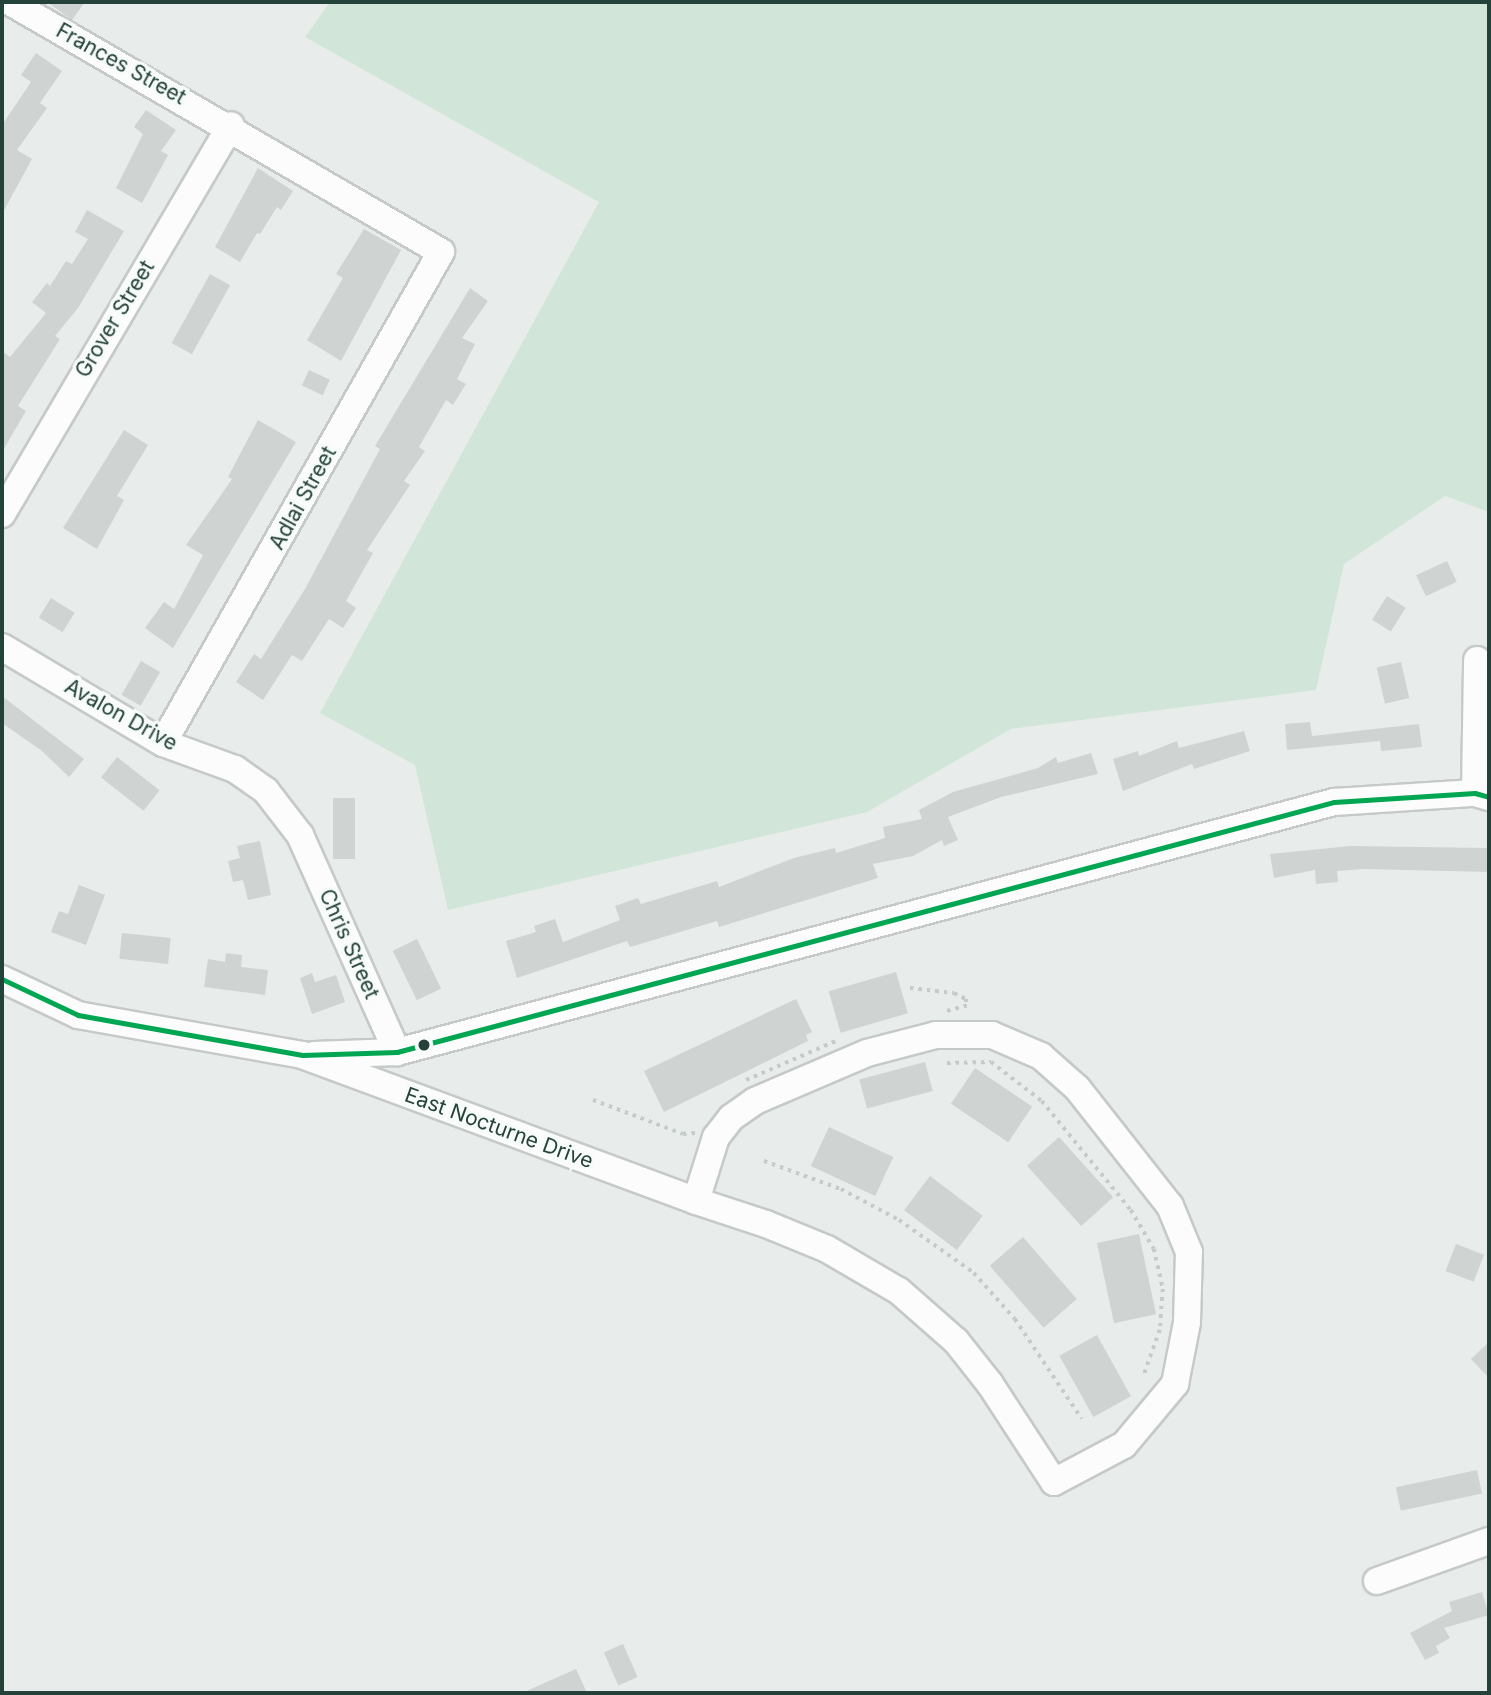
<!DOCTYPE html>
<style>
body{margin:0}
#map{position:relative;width:1491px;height:1695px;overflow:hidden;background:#e8edeb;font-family:Inter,sans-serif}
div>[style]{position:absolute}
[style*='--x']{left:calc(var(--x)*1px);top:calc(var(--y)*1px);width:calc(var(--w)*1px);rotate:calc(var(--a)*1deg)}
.green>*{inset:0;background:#d1e6d8}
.building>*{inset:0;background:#cfd4d2;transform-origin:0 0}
.path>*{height:3.5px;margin-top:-1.75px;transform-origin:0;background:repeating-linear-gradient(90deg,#c3ccca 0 3.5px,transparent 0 8.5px)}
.roads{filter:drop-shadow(2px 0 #c5cac8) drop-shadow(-2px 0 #c5cac8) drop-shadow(0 2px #c5cac8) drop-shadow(0 -2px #c5cac8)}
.minor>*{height:26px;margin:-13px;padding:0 13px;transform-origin:13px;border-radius:13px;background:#fcfcfc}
.bus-1>*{height:5px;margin:-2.5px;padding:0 2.5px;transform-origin:2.5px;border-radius:2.5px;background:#00a651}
.dots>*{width:19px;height:19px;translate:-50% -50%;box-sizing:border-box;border:4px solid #f7fbf9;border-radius:50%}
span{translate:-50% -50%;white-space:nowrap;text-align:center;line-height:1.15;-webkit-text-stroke:7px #f7fbf9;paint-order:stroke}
.street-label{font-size:21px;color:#24423a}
.frame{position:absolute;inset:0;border:4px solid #24423a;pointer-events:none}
</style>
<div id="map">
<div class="green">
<i style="clip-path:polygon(330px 2px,1489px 2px,1489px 512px,1445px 496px,1344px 564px,1316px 690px,1011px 729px,867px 812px,448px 910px,415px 765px,320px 713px,599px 202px,305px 37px)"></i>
</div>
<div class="building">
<i style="clip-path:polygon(47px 2px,85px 2px,72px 20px)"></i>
<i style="clip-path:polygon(36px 53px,62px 71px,40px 103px,47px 108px,17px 150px,32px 159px,2px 214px,2px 125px,31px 82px,21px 75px)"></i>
<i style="clip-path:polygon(146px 110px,176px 130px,161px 151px,168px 155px,142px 203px,116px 188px,143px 134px,134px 127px)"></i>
<i style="clip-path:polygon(258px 168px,293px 191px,281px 210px,277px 207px,260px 234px,257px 233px,240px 262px,215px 247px)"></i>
<i style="clip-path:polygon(87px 210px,124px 231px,78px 308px,55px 336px,60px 339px,18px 406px,26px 411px,2px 452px,2px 351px,10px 357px,46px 313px,32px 302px,47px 283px,50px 286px,66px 261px,72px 264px,88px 239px,75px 232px)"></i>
<i style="clip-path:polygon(364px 229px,401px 250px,341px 361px,307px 340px,343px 278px,336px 274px)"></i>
<i style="left:210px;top:274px;width:23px;height:79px;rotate:29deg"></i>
<i style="clip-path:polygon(470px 288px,488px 301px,462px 338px,475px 344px,457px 379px,466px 384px,453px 405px,446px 400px,419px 447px,425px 451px,404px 481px,410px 485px,367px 550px,373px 553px,346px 601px,356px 608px,343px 628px,329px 619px,302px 661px,292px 655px,263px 700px,236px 682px,254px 654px,261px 659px,305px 589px,380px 449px,375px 446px)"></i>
<i style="left:309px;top:370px;width:23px;height:17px;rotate:25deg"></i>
<i style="clip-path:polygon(258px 420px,296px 442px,173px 648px,145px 628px,164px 602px,174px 609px,203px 555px,186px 545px,232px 479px,228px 477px)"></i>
<i style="clip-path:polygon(124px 430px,148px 445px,117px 496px,124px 500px,97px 549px,63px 528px)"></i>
<i style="left:1447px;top:561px;width:23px;height:34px;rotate:65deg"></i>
<i style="left:1387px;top:596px;width:22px;height:28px;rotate:32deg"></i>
<i style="left:51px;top:598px;width:28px;height:23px;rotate:32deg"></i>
<i style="left:141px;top:661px;width:22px;height:39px;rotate:30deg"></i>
<i style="left:1401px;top:662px;width:37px;height:25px;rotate:77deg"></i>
<i style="clip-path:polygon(2px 696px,84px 759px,69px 777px,42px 751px,2px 723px)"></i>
<i style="clip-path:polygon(1310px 722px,1312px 736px,1419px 724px,1422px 747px,1381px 751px,1380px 741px,1287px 750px,1285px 724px)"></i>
<i style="clip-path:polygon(1244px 731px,1250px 751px,1194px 769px,1192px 764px,1123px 791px,1113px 759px,1138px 751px,1139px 756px,1177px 741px,1179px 748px)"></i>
<i style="clip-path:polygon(1091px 753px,1098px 774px,1001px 797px,948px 817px,958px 840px,944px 846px,942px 840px,913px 856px,873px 864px,878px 878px,719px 927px,717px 921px,630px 947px,627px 941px,517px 978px,506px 941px,536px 932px,534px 926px,555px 919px,563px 942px,620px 920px,615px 906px,638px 898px,641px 904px,717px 881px,719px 887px,794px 858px,835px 848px,836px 853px,885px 838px,883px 827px,922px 819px,919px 810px,953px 792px,1038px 768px,1056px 757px,1058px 763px)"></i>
<i style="left:117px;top:757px;width:54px;height:26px;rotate:38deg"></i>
<i style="left:333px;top:798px;width:22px;height:61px"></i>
<i style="clip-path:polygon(260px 841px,271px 895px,248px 900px,243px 880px,233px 882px,228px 861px,240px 858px,237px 846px)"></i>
<i style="clip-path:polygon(1350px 846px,1489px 848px,1489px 872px,1364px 869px,1337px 871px,1338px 882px,1316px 884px,1315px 870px,1274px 878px,1270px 854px)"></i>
<i style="clip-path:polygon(79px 885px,105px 895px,86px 945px,51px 932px,59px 911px,68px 914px)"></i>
<i style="left:122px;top:933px;width:49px;height:26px;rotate:6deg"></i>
<i style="left:417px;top:939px;width:55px;height:27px;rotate:64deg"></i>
<i style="clip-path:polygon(226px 953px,242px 955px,241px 967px,268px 970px,265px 995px,204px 987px,208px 959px,225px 962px)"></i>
<i style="left:896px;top:972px;width:43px;height:70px;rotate:74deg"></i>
<i style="clip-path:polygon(312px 973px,315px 982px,336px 975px,345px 1002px,312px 1014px,300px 978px)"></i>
<i style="clip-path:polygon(796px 999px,812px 1032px,806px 1035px,808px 1041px,664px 1112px,644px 1071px)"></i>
<i style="left:925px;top:1062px;width:30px;height:68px;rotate:75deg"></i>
<i style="left:975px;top:1068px;width:69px;height:43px;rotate:34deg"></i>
<i style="left:829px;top:1127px;width:71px;height:43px;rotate:25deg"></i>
<i style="left:1059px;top:1137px;width:81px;height:43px;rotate:48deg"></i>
<i style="left:930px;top:1176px;width:66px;height:43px;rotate:37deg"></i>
<i style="left:1139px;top:1234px;width:82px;height:43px;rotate:78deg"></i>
<i style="left:1023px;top:1237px;width:82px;height:44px;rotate:49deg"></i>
<i style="left:1456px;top:1244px;width:30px;height:29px;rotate:21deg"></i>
<i style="left:1097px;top:1335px;width:70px;height:43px;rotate:61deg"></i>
<i style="clip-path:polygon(1489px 1342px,1489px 1378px,1471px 1359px)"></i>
<i style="left:1477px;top:1470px;width:24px;height:83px;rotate:78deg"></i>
<i style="clip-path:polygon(1482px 1592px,1489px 1615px,1444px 1628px,1450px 1638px,1436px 1646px,1439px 1653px,1425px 1660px,1410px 1633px,1452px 1611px,1449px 1602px)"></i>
<i style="left:623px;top:1644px;width:36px;height:21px;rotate:66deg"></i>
<i style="clip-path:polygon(576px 1669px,587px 1693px,522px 1693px)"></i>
</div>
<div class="path">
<i style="--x:910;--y:988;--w:44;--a:6.5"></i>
<i style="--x:954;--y:993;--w:13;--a:27"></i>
<i style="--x:966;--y:999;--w:7;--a:82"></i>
<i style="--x:967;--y:1006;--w:24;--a:165"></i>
<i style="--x:947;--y:1063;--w:44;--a:-1.3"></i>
<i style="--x:991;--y:1062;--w:64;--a:37.4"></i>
<i style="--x:1042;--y:1101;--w:141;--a:50.8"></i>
<i style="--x:1131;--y:1210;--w:45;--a:59.5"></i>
<i style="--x:1154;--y:1249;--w:41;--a:77.3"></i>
<i style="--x:1163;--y:1289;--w:41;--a:94.2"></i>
<i style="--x:1160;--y:1330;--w:48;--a:109.6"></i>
<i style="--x:746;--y:1080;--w:100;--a:-23.5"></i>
<i style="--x:593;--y:1100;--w:96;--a:20.7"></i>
<i style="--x:683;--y:1134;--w:12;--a:-5"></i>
<i style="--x:764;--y:1161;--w:82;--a:20"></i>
<i style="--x:841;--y:1189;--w:66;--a:28.1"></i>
<i style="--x:899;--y:1220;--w:92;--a:35.2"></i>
<i style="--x:974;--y:1273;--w:62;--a:48.3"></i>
<i style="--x:1015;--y:1319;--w:120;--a:56.2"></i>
</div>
<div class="roads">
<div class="minor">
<i style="--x:10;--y:2;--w:498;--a:30.1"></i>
<i style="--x:441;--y:252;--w:564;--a:119.52"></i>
<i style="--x:2;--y:514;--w:451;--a:-59.5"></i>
<i style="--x:2;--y:647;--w:187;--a:30.8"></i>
<i style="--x:163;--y:743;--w:77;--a:19.9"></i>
<i style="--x:235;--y:769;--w:38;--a:35"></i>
<i style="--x:266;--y:791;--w:56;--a:52.3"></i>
<i style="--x:300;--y:835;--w:238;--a:65.9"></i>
<i style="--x:1475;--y:793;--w:133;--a:-89.1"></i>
<i style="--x:2;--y:979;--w:84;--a:25.3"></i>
<i style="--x:78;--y:1015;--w:228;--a:10.1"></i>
<i style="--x:302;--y:1055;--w:420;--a:20.3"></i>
<i style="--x:696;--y:1201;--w:74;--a:18.2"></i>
<i style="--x:766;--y:1224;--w:66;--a:22.3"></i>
<i style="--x:827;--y:1249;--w:83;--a:30.3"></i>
<i style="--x:899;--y:1291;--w:76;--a:41.3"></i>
<i style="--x:956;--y:1341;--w:55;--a:51.7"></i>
<i style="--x:990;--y:1384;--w:117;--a:56.9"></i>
<i style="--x:1054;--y:1482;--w:79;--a:-27.9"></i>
<i style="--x:1124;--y:1445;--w:80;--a:-50.1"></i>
<i style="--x:1175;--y:1384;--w:63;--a:-79"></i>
<i style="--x:1187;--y:1322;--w:70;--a:-88.4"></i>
<i style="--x:1189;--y:1252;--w:50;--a:-112.4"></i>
<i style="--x:1170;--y:1206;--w:150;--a:-128.2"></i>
<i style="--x:1077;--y:1088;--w:48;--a:-138.4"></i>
<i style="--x:1041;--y:1056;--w:53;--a:-156.8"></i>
<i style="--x:992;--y:1035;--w:56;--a:180"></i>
<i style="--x:936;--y:1035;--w:71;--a:165.4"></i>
<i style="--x:867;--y:1053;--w:122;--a:156.8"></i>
<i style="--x:755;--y:1101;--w:29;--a:145"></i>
<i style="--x:731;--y:1118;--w:24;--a:128"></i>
<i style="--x:716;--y:1137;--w:67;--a:107.4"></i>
<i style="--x:314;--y:1055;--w:83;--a:-2.1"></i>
<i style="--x:397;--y:1052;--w:970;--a:-14.94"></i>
<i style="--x:1334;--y:802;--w:141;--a:-3.7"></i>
<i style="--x:1475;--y:793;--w:15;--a:16"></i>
<i style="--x:1377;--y:1581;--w:119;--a:-19.7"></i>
</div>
</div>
<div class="bus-1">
<i style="--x:2;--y:979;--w:84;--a:25.3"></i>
<i style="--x:78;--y:1015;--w:228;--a:10.1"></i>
<i style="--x:302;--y:1055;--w:95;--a:-1.8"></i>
<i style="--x:397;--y:1052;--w:970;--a:-14.94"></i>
<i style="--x:1334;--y:802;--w:141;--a:-3.7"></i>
<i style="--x:1475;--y:793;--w:15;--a:16"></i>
</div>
<div class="dots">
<i style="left:424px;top:1045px;background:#24423a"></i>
</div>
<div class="street-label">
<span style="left:121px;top:64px;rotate:29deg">Frances Street</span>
<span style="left:115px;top:319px;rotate:-59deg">Grover Street</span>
<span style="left:303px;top:498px;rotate:-61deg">Adlai Street</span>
<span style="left:121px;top:715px;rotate:29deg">Avalon Drive</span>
<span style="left:349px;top:944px;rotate:66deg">Chris Street</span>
<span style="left:499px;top:1128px;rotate:20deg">East Nocturne Drive</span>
</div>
<div class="frame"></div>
</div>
